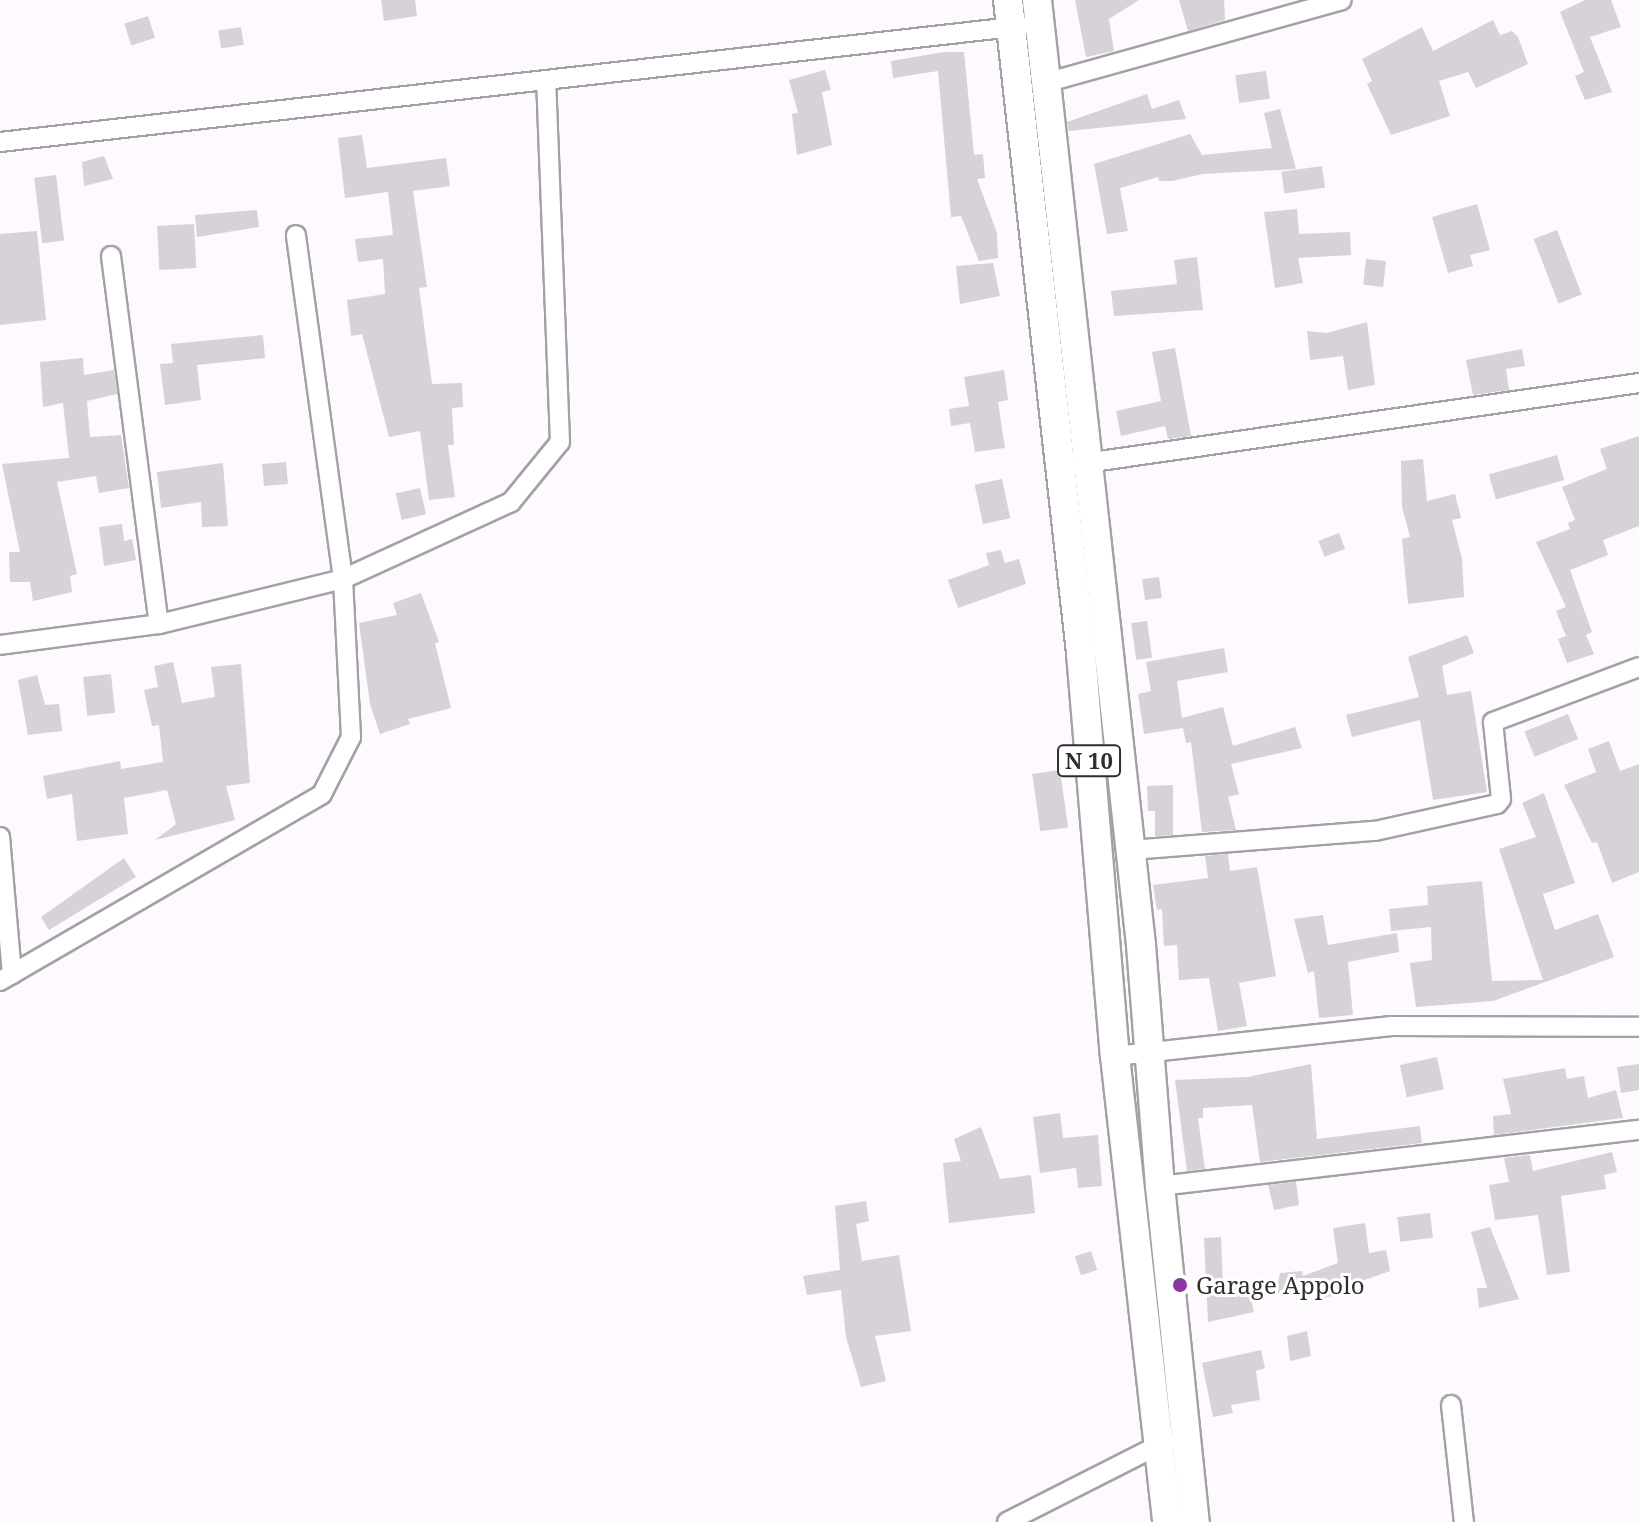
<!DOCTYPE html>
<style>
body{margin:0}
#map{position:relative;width:1639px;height:1522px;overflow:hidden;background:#fdf9ff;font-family:"Noto Serif",serif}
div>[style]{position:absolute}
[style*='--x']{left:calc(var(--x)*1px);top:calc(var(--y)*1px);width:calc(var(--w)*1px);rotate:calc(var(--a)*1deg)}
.building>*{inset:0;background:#d6d2d7;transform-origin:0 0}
.roads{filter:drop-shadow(2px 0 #a4a1a6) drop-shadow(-2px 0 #a4a1a6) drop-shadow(0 2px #a4a1a6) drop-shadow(0 -2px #a4a1a6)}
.minor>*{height:18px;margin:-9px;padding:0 9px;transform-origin:9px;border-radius:9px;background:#fff}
.primary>*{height:28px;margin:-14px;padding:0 14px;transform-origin:14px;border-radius:14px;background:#fff}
.dots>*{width:22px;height:22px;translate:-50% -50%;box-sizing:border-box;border:4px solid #fff;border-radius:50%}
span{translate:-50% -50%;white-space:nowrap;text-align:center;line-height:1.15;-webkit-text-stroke:6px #fff;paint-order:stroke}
.shield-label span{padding:2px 6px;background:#fff;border:2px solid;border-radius:6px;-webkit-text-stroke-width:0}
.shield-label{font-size:22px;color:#2f2d2f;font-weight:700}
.poi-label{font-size:24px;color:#2f2d2f}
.left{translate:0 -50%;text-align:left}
</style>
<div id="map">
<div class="building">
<i style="clip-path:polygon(381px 0,415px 0,417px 16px,384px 21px)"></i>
<i style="clip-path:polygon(1075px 0,1139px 0,1109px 19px,1114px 51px,1086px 57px)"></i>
<i style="clip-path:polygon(1179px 0,1224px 0,1225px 20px,1188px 31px)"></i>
<i style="clip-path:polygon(1585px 0,1611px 0,1621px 27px,1590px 37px,1612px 92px,1585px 100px,1575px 76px,1584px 72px,1560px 12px)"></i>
<i style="left:148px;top:16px;width:23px;height:25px;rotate:72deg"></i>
<i style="clip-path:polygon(1493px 20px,1500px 35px,1512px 31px,1518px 37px,1528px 64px,1476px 88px,1468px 72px,1439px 81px,1450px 116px,1391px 135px,1367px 84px,1372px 81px,1362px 59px,1422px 27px,1433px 51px)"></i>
<i style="left:241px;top:27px;width:18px;height:23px;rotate:81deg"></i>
<i style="clip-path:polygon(944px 52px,964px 52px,974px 155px,983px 154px,985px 178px,977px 179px,997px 233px,998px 258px,979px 261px,961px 216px,951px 217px,938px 71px,893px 78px,891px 61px)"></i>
<i style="clip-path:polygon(825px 70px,831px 90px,822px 92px,832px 145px,797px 155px,792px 114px,798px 113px,789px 80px)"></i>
<i style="left:1266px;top:71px;width:28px;height:31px;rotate:82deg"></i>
<i style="clip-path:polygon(1147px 94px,1152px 109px,1179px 100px,1186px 119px,1069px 131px,1067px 122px)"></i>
<i style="clip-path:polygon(1280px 109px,1296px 169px,1203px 174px,1172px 181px,1159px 181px,1158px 177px,1120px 188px,1128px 231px,1107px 234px,1094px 164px,1190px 134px,1202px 155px,1272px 148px,1264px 113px)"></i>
<i style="clip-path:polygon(362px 135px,367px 168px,446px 158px,450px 186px,413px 191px,427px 287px,419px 288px,432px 384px,462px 383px,463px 407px,452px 408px,454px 445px,448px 445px,455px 497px,429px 500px,420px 431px,389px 437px,362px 334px,351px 336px,347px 300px,385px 294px,383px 259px,358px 262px,355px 239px,393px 235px,388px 192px,345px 198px,338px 138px)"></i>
<i style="clip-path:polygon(104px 156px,113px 179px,84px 186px,82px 162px)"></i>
<i style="left:1322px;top:166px;width:22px;height:41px;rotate:82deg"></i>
<i style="left:56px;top:175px;width:66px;height:22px;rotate:83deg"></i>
<i style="clip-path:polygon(1477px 204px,1490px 250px,1470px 255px,1473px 266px,1448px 273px,1432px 217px)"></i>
<i style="clip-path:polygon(1297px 209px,1299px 234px,1350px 232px,1351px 255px,1298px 258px,1303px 283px,1275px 288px,1264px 212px)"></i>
<i style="clip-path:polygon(257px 210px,259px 227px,197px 237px,195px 215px)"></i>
<i style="left:194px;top:224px;width:44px;height:37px;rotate:87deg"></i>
<i style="left:1557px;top:230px;width:69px;height:25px;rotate:69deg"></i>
<i style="clip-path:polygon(37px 231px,46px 320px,0 325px,0 234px)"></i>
<i style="clip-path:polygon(1197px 257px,1203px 310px,1114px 316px,1111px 291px,1177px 284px,1174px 260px)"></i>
<i style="left:1366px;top:259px;width:20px;height:26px;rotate:6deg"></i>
<i style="clip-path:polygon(993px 263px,1000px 296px,960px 304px,956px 266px)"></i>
<i style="clip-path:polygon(1367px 322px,1375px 385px,1348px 390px,1343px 356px,1310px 360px,1307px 331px,1327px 333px)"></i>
<i style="clip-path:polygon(263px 335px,265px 358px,197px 365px,201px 400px,165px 405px,160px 364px,173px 363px,171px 344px)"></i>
<i style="clip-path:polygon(1175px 348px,1191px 436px,1168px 439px,1165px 426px,1121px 436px,1116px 411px,1161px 401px,1152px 352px)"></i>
<i style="clip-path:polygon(1522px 349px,1525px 366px,1506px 369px,1509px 390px,1473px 395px,1466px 360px)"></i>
<i style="clip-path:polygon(83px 358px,84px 375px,114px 370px,117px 394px,87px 401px,90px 437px,121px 435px,129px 488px,99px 493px,96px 476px,57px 482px,77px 574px,70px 576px,72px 592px,33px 601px,30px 582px,10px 582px,9px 552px,20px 552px,2px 464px,69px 458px,63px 403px,43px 407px,40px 362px)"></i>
<i style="clip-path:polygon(1004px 370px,1008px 400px,998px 402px,1005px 448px,975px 452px,970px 423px,951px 426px,949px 409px,969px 406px,964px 377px)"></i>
<i style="clip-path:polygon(1639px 436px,1639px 526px,1603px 540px,1608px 555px,1570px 570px,1592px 632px,1586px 635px,1594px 654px,1567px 663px,1558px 639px,1566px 636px,1556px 611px,1566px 607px,1536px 542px,1570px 529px,1568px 523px,1575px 520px,1562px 487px,1607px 469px,1600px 449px)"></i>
<i style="left:1557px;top:455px;width:26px;height:71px;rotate:74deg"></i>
<i style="clip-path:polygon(1423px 459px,1427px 501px,1455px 494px,1461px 518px,1452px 520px,1462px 559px,1464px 597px,1408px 604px,1402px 539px,1410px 537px,1402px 507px,1401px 461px)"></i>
<i style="left:286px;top:462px;width:22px;height:24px;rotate:85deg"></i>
<i style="clip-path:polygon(223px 463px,228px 526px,202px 527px,201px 502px,161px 508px,157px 472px)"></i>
<i style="left:1002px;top:479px;width:40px;height:28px;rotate:78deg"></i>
<i style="left:420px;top:488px;width:27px;height:25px;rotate:77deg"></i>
<i style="clip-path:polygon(122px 524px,124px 541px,132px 539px,136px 560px,104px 566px,99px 527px)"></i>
<i style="left:1339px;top:533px;width:17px;height:22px;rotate:69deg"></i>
<i style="clip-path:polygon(1001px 550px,1005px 563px,1019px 559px,1026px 584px,958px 608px,948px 580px,989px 565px,986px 553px)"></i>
<i style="left:1159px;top:577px;width:21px;height:17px;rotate:82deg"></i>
<i style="clip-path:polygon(421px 593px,439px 642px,435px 643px,451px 708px,408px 719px,410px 724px,380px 734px,370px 704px,359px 623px,397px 615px,393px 603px)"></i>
<i style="left:1147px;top:621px;width:37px;height:16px;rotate:82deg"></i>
<i style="clip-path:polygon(1467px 635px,1474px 653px,1442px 666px,1447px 695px,1471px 691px,1487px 792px,1433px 800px,1420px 720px,1352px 737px,1346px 715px,1419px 697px,1408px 657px)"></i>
<i style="clip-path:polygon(1224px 648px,1228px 672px,1177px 681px,1182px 718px,1223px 707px,1233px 746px,1295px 727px,1302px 748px,1231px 764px,1239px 794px,1228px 797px,1236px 830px,1202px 832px,1191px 742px,1186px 743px,1183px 728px,1144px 734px,1138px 694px,1151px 691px,1146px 662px)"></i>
<i style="clip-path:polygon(173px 662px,182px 703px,215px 697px,211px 667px,241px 664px,250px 783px,226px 786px,235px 820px,155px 840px,176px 824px,167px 790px,124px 798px,128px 834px,77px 841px,72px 794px,47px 799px,43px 776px,120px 761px,121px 769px,163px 762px,159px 725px,152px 726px,144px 690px,158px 687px,154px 666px)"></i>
<i style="left:111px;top:674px;width:39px;height:28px;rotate:84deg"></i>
<i style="clip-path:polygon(37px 675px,45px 705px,59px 704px,62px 731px,28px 735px,18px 680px)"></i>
<i style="left:1568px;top:714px;width:27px;height:47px;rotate:68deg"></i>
<i style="clip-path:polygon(1609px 741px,1620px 771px,1639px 764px,1639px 872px,1612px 883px,1597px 842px,1592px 843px,1564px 785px,1596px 772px,1588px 749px)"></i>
<i style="left:1060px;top:770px;width:58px;height:28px;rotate:82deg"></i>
<i style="clip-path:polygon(1173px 785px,1173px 835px,1155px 836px,1155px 811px,1148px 811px,1147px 786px)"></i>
<i style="clip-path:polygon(1544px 793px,1575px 883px,1543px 894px,1555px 930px,1598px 914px,1614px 957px,1493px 1001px,1416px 1007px,1410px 963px,1432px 960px,1431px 927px,1391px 931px,1389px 909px,1428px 905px,1427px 886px,1482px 881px,1492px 981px,1543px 980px,1499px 849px,1536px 837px,1522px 803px)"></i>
<i style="clip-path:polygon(1228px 854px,1230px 871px,1257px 867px,1276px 976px,1239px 983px,1247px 1026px,1218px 1031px,1209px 978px,1179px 980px,1177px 945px,1164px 946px,1162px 909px,1157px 910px,1153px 885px,1208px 878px,1205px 856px)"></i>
<i style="clip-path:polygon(124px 858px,136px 877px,49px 930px,41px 917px)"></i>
<i style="clip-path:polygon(1323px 915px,1328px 945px,1397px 933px,1399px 952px,1348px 962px,1353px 1015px,1319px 1018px,1314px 971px,1308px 973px,1294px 919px)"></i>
<i style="left:1437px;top:1057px;width:33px;height:38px;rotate:78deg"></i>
<i style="clip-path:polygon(1311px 1064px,1317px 1139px,1420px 1126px,1422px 1143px,1260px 1162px,1252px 1105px,1203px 1108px,1203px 1118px,1198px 1118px,1205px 1169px,1187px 1171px,1175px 1080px,1248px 1077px)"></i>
<i style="clip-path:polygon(1639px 1064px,1639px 1090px,1621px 1093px,1617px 1067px)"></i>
<i style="clip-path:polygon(1565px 1068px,1567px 1079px,1584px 1076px,1588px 1098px,1616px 1090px,1623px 1118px,1494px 1135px,1493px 1116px,1511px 1114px,1503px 1079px)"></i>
<i style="clip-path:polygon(1060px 1113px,1063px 1138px,1098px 1135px,1102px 1186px,1078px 1188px,1076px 1168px,1040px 1173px,1033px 1117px)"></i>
<i style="clip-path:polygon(981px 1127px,1000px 1179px,1031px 1175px,1035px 1213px,949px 1223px,943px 1163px,961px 1161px,954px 1139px)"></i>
<i style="clip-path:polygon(1612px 1152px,1617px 1172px,1604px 1175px,1606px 1189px,1561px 1196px,1570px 1272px,1547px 1275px,1538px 1215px,1495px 1220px,1489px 1185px,1509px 1182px,1504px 1158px,1530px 1155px,1533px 1171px)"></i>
<i style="clip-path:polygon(1296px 1182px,1299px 1205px,1274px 1210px,1268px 1185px)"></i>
<i style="clip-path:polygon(866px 1201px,869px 1221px,856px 1224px,862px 1261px,899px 1255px,911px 1331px,875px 1336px,886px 1381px,861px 1387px,846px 1337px,841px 1290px,807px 1295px,803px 1276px,840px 1270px,835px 1206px)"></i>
<i style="left:1430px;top:1213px;width:25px;height:33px;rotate:83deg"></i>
<i style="clip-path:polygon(1365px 1223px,1369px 1253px,1386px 1250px,1390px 1271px,1350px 1285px,1352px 1292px,1318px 1299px,1315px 1288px,1276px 1293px,1280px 1273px,1302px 1271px,1303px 1276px,1338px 1263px,1333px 1228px)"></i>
<i style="clip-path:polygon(1490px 1227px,1519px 1299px,1479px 1308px,1477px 1288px,1487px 1288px,1471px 1232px)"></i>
<i style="clip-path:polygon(1221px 1237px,1223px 1287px,1247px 1282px,1254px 1312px,1208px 1322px,1204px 1238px)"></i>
<i style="left:1091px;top:1251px;width:20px;height:17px;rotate:72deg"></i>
<i style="clip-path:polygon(1307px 1331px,1311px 1356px,1290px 1361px,1287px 1336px)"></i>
<i style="clip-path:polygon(1261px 1350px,1265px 1368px,1256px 1371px,1260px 1400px,1231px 1405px,1233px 1413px,1213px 1417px,1202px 1363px)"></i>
</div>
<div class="roads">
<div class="minor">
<i style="--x:1045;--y:83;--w:308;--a:-15.6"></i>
<i style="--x:0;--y:142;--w:1028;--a:-6.48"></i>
<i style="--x:111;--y:256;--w:371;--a:82.6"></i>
<i style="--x:1079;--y:464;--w:566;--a:-8.23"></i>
<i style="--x:0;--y:645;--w:160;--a:-7.5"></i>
<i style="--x:159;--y:624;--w:189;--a:-13.7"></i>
<i style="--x:343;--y:579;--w:185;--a:-24.6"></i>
<i style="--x:511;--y:502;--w:77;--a:-50.8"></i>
<i style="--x:560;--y:442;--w:362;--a:-92.2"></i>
<i style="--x:0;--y:837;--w:138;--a:85"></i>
<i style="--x:1131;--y:850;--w:245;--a:-4.5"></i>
<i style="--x:1375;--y:831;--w:125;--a:-12.5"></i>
<i style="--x:1497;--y:804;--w:6;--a:-51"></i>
<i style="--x:1501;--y:799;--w:77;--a:-95.9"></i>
<i style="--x:1493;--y:722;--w:156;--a:-20.6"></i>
<i style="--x:0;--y:981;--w:372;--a:-30.1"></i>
<i style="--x:322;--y:794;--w:64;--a:-63"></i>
<i style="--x:351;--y:737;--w:158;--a:-92.9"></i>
<i style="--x:343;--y:579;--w:347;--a:-97.8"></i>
<i style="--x:1115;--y:1056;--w:278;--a:-6.2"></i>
<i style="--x:1391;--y:1026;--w:248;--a:0.2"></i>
<i style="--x:1160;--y:1186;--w:482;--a:-6.7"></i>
<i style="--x:1451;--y:1405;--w:118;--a:83.7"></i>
<i style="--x:1007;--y:1522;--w:179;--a:-26.9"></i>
</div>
<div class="primary">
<i style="--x:1008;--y:0;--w:657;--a:83.62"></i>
<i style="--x:1081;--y:653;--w:404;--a:85.2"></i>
<i style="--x:1115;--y:1056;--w:469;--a:83.6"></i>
<i style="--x:1037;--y:0;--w:951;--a:83.72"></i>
<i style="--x:1141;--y:945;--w:242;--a:85.5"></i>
<i style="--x:1160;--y:1186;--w:338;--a:84.1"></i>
</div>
</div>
<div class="dots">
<i style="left:1180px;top:1285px;background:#8d36a3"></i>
</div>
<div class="shield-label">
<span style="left:1089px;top:761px">N 10</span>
</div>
<div class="poi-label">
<span class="left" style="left:1196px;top:1285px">Garage Appolo</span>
</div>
</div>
